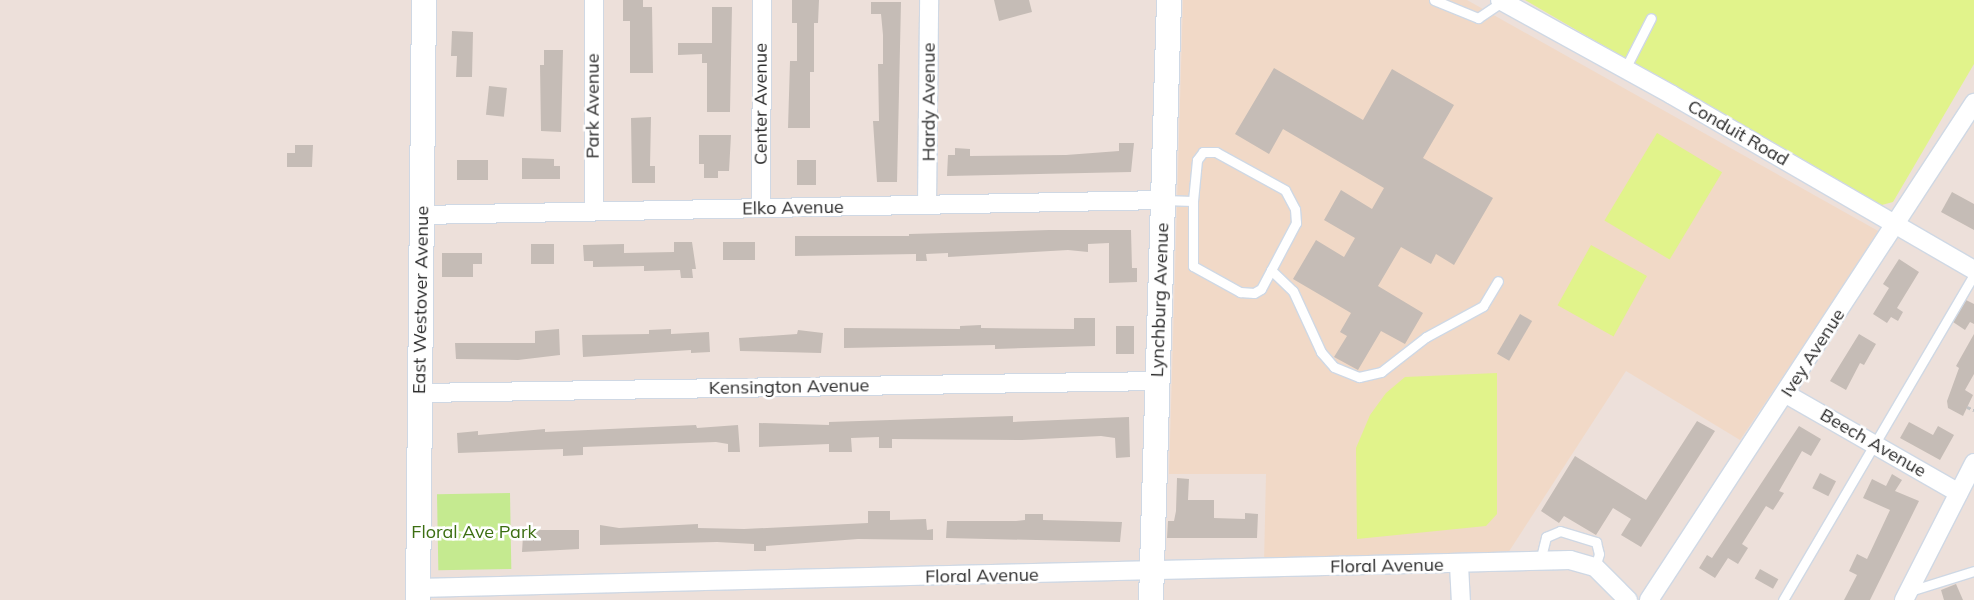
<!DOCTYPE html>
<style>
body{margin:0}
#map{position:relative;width:1974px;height:600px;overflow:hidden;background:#ede0da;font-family:Mulish,sans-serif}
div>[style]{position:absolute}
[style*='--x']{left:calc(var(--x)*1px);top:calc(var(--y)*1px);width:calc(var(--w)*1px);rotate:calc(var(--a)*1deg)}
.education>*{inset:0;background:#f1d9c7}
.green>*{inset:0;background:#c5ea90;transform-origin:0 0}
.pitch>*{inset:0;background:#e1f38b;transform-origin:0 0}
.building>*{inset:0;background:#c5bcb6;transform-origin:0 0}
.path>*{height:2.5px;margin-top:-1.25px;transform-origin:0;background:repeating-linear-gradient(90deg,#c3c3c3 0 4px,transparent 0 6.5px)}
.roads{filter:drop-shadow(1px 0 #cfd8e4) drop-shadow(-1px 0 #cfd8e4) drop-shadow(0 1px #cfd8e4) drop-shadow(0 -1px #cfd8e4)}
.lane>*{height:9px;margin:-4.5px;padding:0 4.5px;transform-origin:4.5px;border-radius:4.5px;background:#fff}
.street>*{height:18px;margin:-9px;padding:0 9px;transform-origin:9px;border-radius:9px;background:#fff}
.secondary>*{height:24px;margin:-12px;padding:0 12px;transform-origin:12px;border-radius:12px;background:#fff}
span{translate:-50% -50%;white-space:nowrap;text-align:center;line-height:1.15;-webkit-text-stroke:5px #fff;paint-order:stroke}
.street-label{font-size:18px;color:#2a2a2a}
.park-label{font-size:18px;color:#3c6e12}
</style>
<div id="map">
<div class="education">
<i style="clip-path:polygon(1183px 0,1467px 0,1880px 232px,1740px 440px,1626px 371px,1506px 556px,1264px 563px,1266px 474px,1169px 474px)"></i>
</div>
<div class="green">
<i style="left:510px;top:493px;width:76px;height:73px;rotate:89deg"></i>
</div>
<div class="pitch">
<i style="clip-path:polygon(1525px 0,1974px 0,1974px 64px,1893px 202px,1878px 206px)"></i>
<i style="left:1657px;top:133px;width:76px;height:102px;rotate:31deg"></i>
<i style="left:1591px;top:245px;width:64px;height:69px;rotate:29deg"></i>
<i style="clip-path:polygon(1497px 373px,1497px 514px,1486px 526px,1357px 539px,1356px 448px,1370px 415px,1386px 393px,1405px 377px)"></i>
</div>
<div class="building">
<i style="clip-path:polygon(623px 0,643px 0,643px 7px,652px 7px,653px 73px,630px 73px,630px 21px,623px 21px)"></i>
<i style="clip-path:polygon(792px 0,819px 0,818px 23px,814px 23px,814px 72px,810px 72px,810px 128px,788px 128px,790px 61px,797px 61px,797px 23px,792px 23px)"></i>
<i style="clip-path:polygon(994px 0,1029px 0,1032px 12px,999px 21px)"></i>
<i style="clip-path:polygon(871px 2px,901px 2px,897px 182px,877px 182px,873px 121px,879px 121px,878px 64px,883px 64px,883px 35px,881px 14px,871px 14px)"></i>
<i style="clip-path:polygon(712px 7px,732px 7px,730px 112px,707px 112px,707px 63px,702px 63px,702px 54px,678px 55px,678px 43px,712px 43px)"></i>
<i style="clip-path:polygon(452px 31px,473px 32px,472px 77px,456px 77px,457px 56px,451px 56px)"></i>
<i style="clip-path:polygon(544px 50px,563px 50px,561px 132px,541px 131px,540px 65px,544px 65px)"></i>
<i style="clip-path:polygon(1274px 68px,1363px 120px,1392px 69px,1454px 105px,1423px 158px,1493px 198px,1454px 265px,1436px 254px,1431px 264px,1401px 247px,1378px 286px,1423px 313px,1405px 344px,1381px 331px,1358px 370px,1334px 357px,1347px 336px,1340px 332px,1351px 313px,1293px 279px,1316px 240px,1344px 257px,1355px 238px,1324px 220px,1341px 190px,1372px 209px,1384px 188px,1283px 129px,1269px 154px,1235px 134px)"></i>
<i style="left:489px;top:86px;width:18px;height:29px;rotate:6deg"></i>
<i style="clip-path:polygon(651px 117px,650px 166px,655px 166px,655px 183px,632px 183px,631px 118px)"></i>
<i style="clip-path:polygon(699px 135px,731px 135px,729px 171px,718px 171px,718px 178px,704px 178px,704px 164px,699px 164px)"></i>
<i style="clip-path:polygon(1119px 143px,1134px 143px,1131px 172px,947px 176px,948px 155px,955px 155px,955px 148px,970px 149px,970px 156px,1066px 155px,1119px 151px)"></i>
<i style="clip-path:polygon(295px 145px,313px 145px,312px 167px,287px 167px,287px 153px,295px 153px)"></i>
<i style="clip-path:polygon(522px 158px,554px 159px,554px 166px,560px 166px,560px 179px,522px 179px)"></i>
<i style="left:457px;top:160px;width:31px;height:20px"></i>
<i style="left:797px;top:160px;width:19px;height:25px"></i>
<i style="clip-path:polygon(1952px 192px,1974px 204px,1974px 230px,1941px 212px)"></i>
<i style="clip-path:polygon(1049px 230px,1131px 230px,1132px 268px,1137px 268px,1137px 282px,1109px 283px,1109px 243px,1088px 244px,1088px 252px,1068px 250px,948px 257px,948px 253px,926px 254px,927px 261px,916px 261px,916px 254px,795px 256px,795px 236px,909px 236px,909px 234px)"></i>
<i style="clip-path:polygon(674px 242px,692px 242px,696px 269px,692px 269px,693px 278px,681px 278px,680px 270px,644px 271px,644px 266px,593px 267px,593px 261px,584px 261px,583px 245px,624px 244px,624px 253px,674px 252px)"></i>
<i style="left:723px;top:242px;width:32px;height:18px"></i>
<i style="left:531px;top:244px;width:23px;height:20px"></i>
<i style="clip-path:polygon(442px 253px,482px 253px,482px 264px,473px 264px,473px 277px,442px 277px)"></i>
<i style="clip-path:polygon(1899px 259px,1919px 272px,1897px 308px,1903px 312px,1898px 321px,1891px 317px,1887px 323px,1873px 314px,1889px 288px,1883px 284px)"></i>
<i style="clip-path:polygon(1966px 300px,1974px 304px,1974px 324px,1970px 322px,1965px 330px,1953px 322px)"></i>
<i style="left:1520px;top:314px;width:14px;height:46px;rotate:30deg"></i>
<i style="clip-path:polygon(1074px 318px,1095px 318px,1095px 346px,995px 349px,995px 345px,844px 348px,844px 328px,960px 329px,960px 326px,981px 325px,981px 328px,1074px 329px)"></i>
<i style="left:1116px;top:326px;width:18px;height:28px"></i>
<i style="clip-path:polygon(559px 329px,560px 355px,518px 360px,456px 359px,455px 343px,535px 343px,535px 331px)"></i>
<i style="clip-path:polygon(671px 329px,671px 334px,709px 332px,710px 352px,691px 353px,691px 350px,583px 357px,582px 335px,649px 334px,649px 330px)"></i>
<i style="clip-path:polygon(798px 330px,823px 333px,821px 353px,740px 351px,739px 338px,797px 334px)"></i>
<i style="clip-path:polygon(1859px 334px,1876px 344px,1864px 365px,1860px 363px,1846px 390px,1830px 381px)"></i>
<i style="clip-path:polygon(1974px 334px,1974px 374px,1965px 390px,1973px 395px,1963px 416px,1948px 408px,1947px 401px,1959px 368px,1956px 366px)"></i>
<i style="clip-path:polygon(1013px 416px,1013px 422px,1129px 417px,1130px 457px,1116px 458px,1115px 438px,1101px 436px,1022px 440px,892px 439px,892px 448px,879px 448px,879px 437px,851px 438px,852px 452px,829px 452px,829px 444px,759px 447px,759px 423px,829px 425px,829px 422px)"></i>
<i style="clip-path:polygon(1697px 421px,1715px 431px,1641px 547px,1621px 535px,1631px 519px,1613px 508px,1596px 535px,1564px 516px,1559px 523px,1541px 511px,1575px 456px,1646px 500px)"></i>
<i style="clip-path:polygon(1909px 422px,1933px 435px,1938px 426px,1954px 435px,1940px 460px,1900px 438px)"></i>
<i style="clip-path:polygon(696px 425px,697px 428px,738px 425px,740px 452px,728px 452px,728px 444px,716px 442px,583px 447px,583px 455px,563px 456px,563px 449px,458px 453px,457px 433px,478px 431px,478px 435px,545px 429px,545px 432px)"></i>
<i style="clip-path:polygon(1799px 426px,1821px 439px,1811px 456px,1802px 451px,1779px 491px,1784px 493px,1773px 510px,1766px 506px,1742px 544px,1748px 548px,1738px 564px,1728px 558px,1715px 578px,1699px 568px,1707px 555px,1712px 558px)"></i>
<i style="left:1820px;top:473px;width:18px;height:17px;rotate:27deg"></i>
<i style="clip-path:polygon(1892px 474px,1902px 480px,1895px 491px,1919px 501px,1870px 600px,1844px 600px,1857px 575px,1849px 571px,1857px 554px,1867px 559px,1890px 510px,1863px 498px,1872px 479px,1886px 486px)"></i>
<i style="clip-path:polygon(1177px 478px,1189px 479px,1188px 500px,1214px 500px,1214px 518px,1245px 519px,1245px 513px,1258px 514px,1257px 538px,1167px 538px,1168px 521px,1174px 521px,1176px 511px)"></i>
<i style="clip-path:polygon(868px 511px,890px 511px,890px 520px,926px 519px,927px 530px,933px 529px,933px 540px,858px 539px,766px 546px,766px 551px,754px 551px,754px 544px,717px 542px,600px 545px,600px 525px,619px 528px,698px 524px,698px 528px,744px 529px,868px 523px)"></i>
<i style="clip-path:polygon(1025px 514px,1043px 514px,1043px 520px,1122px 522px,1120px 542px,946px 538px,947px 521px,1016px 521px,1025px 520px)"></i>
<i style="clip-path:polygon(532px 530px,579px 530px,579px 549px,522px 552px,523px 536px,532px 536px)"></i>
<i style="left:1760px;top:569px;width:21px;height:11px;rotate:29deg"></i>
<i style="clip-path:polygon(1956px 584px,1963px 600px,1944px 600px,1941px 590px)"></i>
</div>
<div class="path">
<i style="--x:1967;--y:407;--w:8;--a:23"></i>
</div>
<div class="roads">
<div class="lane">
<i style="--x:1434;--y:0;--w:48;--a:22.2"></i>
<i style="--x:1478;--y:18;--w:29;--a:-34"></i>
<i style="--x:1625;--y:69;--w:57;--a:-63"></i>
<i style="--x:1164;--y:200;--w:29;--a:2"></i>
<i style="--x:1193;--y:201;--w:65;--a:90"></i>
<i style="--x:1193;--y:266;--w:54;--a:29"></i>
<i style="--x:1240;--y:292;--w:14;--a:4"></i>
<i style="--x:1254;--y:293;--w:8;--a:-30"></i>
<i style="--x:1261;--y:289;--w:75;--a:-62.1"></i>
<i style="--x:1296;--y:223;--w:14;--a:-94"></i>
<i style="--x:1295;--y:209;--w:21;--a:-118"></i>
<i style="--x:1285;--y:190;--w:79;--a:-151.2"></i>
<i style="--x:1216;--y:152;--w:13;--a:180"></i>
<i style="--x:1203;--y:152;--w:10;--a:127"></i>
<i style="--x:1197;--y:160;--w:41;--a:95.6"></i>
<i style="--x:1271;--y:270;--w:30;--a:44"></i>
<i style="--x:1293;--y:291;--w:67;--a:65.3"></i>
<i style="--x:1321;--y:352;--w:20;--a:49"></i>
<i style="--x:1334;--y:367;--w:27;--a:22"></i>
<i style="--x:1359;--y:377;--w:23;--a:-13"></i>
<i style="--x:1381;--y:372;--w:57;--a:-37.9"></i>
<i style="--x:1426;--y:337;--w:65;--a:-28.5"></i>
<i style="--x:1483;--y:306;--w:29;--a:-59"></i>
<i style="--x:1540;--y:561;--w:25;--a:-76"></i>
<i style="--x:1546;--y:537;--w:15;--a:-23"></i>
<i style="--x:1560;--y:531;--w:38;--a:17"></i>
<i style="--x:1596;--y:542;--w:12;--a:76"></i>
<i style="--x:1599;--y:554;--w:14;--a:107"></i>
<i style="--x:1910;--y:591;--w:67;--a:-17.4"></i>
<i style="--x:1783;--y:600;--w:378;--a:-59.6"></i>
</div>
<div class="street">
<i style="--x:1500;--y:0;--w:196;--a:28.9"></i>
<i style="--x:1672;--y:95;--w:349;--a:30.1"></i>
<i style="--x:927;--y:205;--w:205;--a:-89.4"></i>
<i style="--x:761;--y:208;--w:208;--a:-89.7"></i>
<i style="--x:594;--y:211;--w:211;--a:-90"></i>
<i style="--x:422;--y:215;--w:742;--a:-1.16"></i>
<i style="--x:420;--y:393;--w:737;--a:-0.93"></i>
<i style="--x:1786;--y:394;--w:199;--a:29.8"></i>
<i style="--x:1459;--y:565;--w:35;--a:87"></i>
<i style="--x:418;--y:588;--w:1152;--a:-1.39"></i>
<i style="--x:1570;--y:560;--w:26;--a:16"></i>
<i style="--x:1595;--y:567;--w:47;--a:45"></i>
<i style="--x:1649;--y:600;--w:594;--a:-56.82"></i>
<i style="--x:1904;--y:600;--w:154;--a:-62.9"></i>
</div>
<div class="secondary">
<i style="--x:418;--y:600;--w:600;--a:-89.43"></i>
<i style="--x:1151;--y:600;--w:600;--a:-88.28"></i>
</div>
</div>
<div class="street-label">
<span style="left:929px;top:102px;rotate:-90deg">Hardy Avenue</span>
<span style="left:761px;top:104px;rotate:-90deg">Center Avenue</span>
<span style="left:593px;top:106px;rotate:-90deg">Park Avenue</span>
<span style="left:1738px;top:133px;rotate:30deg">Conduit Road</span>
<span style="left:793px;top:208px;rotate:-1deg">Elko Avenue</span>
<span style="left:421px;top:300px;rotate:-89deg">East Westover Avenue</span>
<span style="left:1160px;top:300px;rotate:-88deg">Lynchburg Avenue</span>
<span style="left:1813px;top:353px;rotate:-57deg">Ivey Avenue</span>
<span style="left:789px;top:387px;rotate:-1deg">Kensington Avenue</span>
<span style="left:1873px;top:443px;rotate:30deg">Beech Avenue</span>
<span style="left:1387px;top:566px;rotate:-1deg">Floral Avenue</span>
<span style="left:982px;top:576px;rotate:-1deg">Floral Avenue</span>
</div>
<div class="park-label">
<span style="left:474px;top:532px">Floral Ave Park</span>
</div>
</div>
